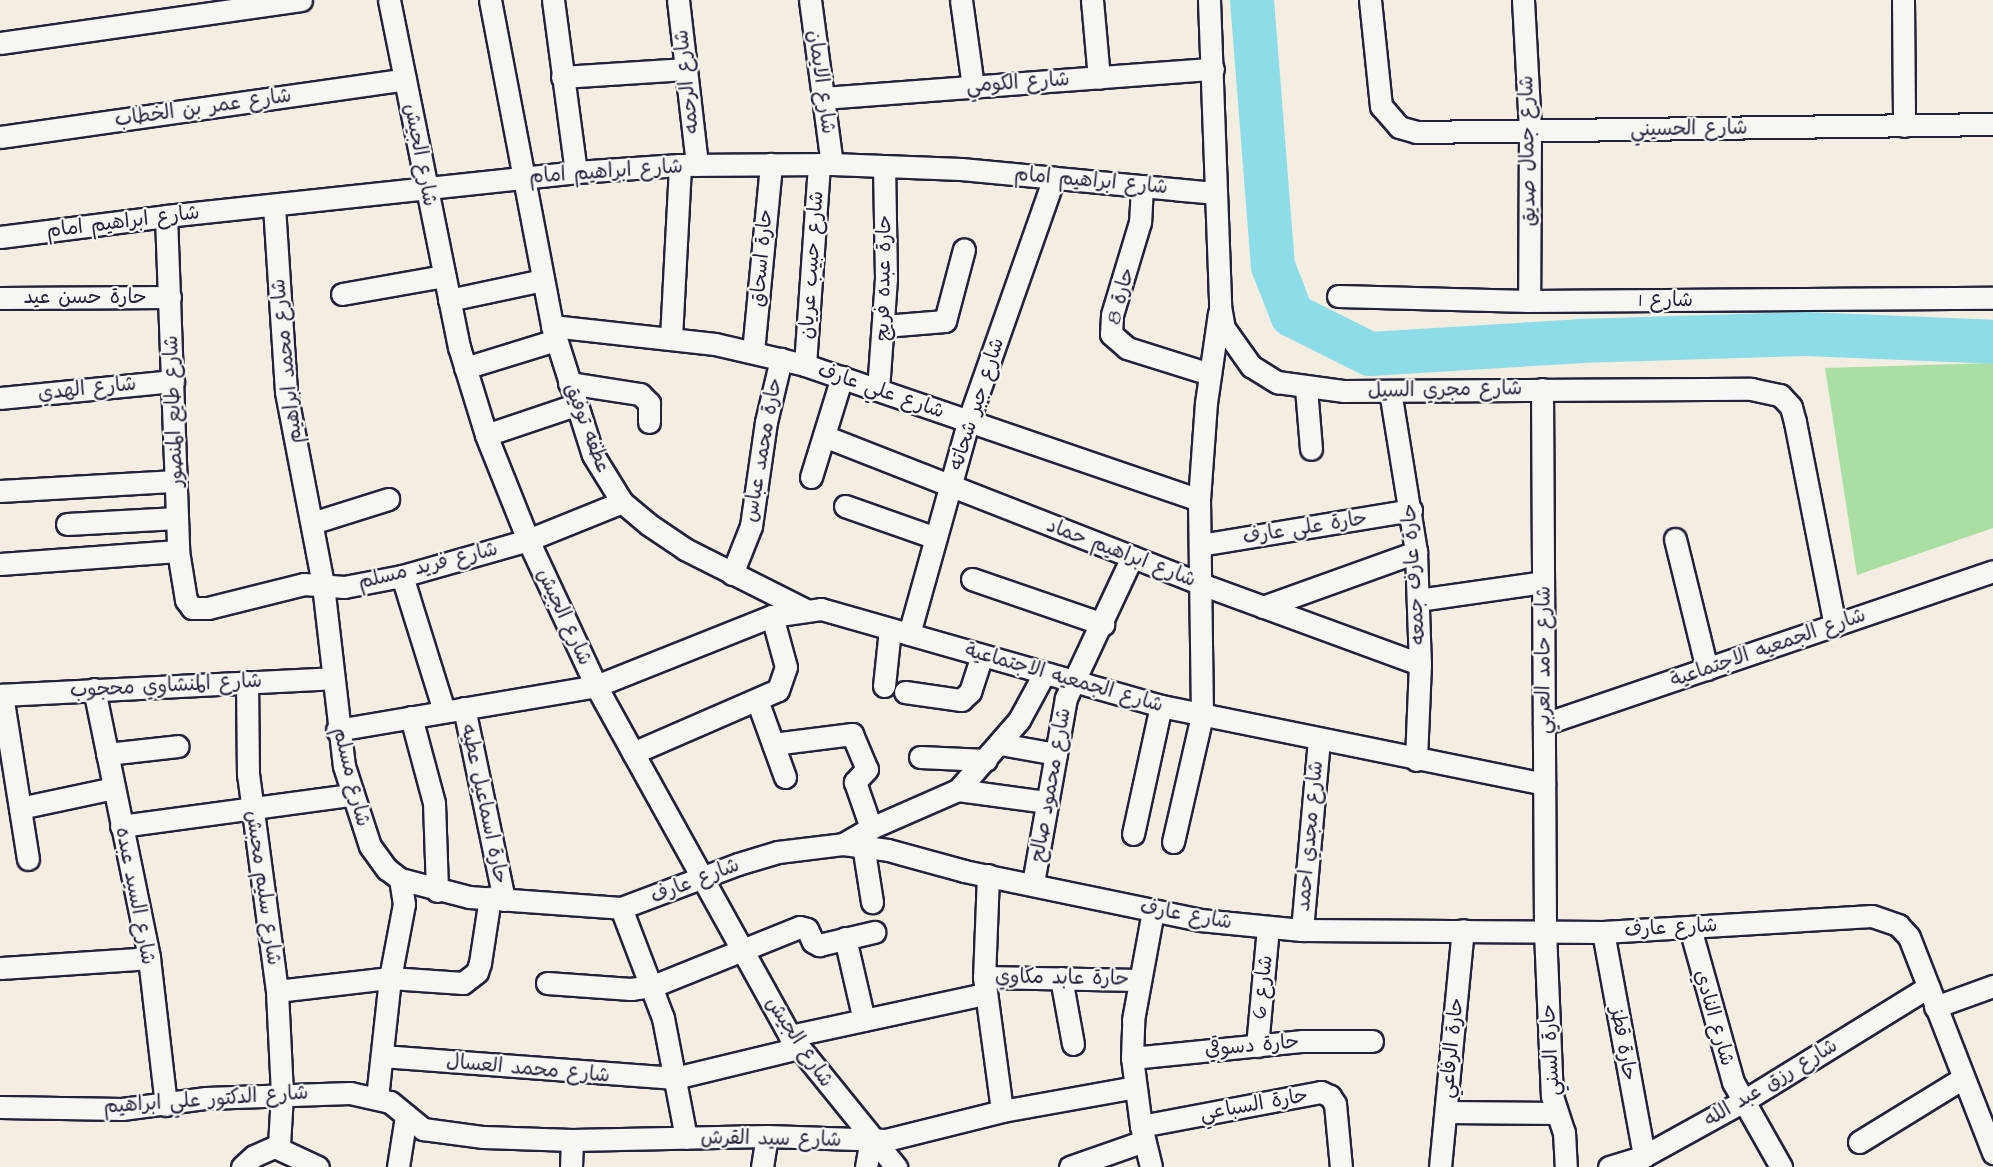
<!DOCTYPE html>
<meta charset="utf-8">
<style>
body{margin:0}
#map{position:relative;width:1993px;height:1167px;overflow:hidden;background:#f4ede1;font-family:"Architects Daughter","Playpen Sans Arabic",sans-serif}
div>[style]{position:absolute}
[style*='--x']{left:calc(var(--x)*1px);top:calc(var(--y)*1px);width:calc(var(--w)*1px);rotate:calc(var(--a)*1deg)}
.green>*{inset:0;background:#a9dfa2}
.river>*{height:44px;margin:-22px;padding:0 22px;transform-origin:22px;border-radius:22px;background:#8ddde9}
.roads{filter:drop-shadow(2px 0 #22223b) drop-shadow(-2px 0 #22223b) drop-shadow(0 2px #22223b) drop-shadow(0 -2px #22223b)}
.street>*{height:21px;margin:-10.5px;padding:0 10.5px;transform-origin:10.5px;border-radius:10.5px;background:#f6f6f2}
span{translate:-50% -50%;white-space:nowrap;text-align:center;line-height:1.15;-webkit-text-stroke:4.5px #f6f6f2;paint-order:stroke}
.street-label{font-size:20px;color:#22223b}
</style>
<div id="map">
<div class="green">
<i style="clip-path:polygon(1993px 363px,1993px 528px,1857px 575px,1825px 368px)"></i>
</div>
<div class="river">
<i style="--x:1252;--y:0;--w:267;--a:85.5"></i>
<i style="--x:1273;--y:266;--w:53;--a:68.8"></i>
<i style="--x:1292;--y:315;--w:87;--a:26.6"></i>
<i style="--x:1370;--y:354;--w:210;--a:-3.5"></i>
<i style="--x:1580;--y:341;--w:226;--a:-1.8"></i>
<i style="--x:1806;--y:334;--w:187;--a:2.4"></i>
</div>
<div class="roads">
<div class="street">
<i style="--x:389;--y:0;--w:354;--a:78.6"></i>
<i style="--x:459;--y:347;--w:92;--a:72.9"></i>
<i style="--x:486;--y:435;--w:113;--a:68.2"></i>
<i style="--x:528;--y:540;--w:161;--a:65"></i>
<i style="--x:596;--y:686;--w:400;--a:61"></i>
<i style="--x:790;--y:1036;--w:169;--a:51"></i>
<i style="--x:490;--y:0;--w:332;--a:79.2"></i>
<i style="--x:552;--y:326;--w:135;--a:72.4"></i>
<i style="--x:593;--y:455;--w:55;--a:58.3"></i>
<i style="--x:622;--y:502;--w:34;--a:40"></i>
<i style="--x:648;--y:524;--w:45;--a:34"></i>
<i style="--x:685;--y:549;--w:133;--a:26.8"></i>
<i style="--x:553;--y:0;--w:174;--a:82.4"></i>
<i style="--x:678;--y:0;--w:166;--a:83.4"></i>
<i style="--x:810;--y:0;--w:165;--a:82.4"></i>
<i style="--x:961;--y:0;--w:88;--a:82.1"></i>
<i style="--x:1092;--y:0;--w:78;--a:84.9"></i>
<i style="--x:1209;--y:0;--w:306;--a:87.9"></i>
<i style="--x:1220;--y:306;--w:22;--a:80"></i>
<i style="--x:1224;--y:328;--w:47;--a:54.6"></i>
<i style="--x:1251;--y:366;--w:31;--a:32"></i>
<i style="--x:1277;--y:382;--w:68;--a:7.7"></i>
<i style="--x:1344;--y:391;--w:407;--a:-0.3"></i>
<i style="--x:1751;--y:389;--w:30;--a:12"></i>
<i style="--x:1780;--y:395;--w:16;--a:47"></i>
<i style="--x:1791;--y:407;--w:16;--a:75"></i>
<i style="--x:1795;--y:422;--w:207;--a:78.9"></i>
<i style="--x:1370;--y:0;--w:107;--a:84.1"></i>
<i style="--x:1381;--y:106;--w:28;--a:49"></i>
<i style="--x:1399;--y:127;--w:18;--a:16"></i>
<i style="--x:1416;--y:132;--w:577;--a:-0.79"></i>
<i style="--x:1523;--y:0;--w:131;--a:86.9"></i>
<i style="--x:1530;--y:131;--w:170;--a:90.3"></i>
<i style="--x:1903;--y:0;--w:126;--a:89.5"></i>
<i style="--x:0;--y:43;--w:304;--a:-8.1"></i>
<i style="--x:562;--y:77;--w:124;--a:-3.7"></i>
<i style="--x:823;--y:98;--w:391;--a:-4.3"></i>
<i style="--x:0;--y:137;--w:409;--a:-8.1"></i>
<i style="--x:1142;--y:186;--w:36;--a:93"></i>
<i style="--x:1140;--y:222;--w:97;--a:106.8"></i>
<i style="--x:1112;--y:315;--w:19;--a:93"></i>
<i style="--x:1111;--y:334;--w:21;--a:41"></i>
<i style="--x:1127;--y:348;--w:87;--a:17.4"></i>
<i style="--x:274;--y:206;--w:186;--a:86.3"></i>
<i style="--x:286;--y:392;--w:197;--a:79.1"></i>
<i style="--x:323;--y:585;--w:182;--a:83.4"></i>
<i style="--x:344;--y:766;--w:84;--a:72"></i>
<i style="--x:370;--y:846;--w:29;--a:54"></i>
<i style="--x:387;--y:869;--w:16;--a:38"></i>
<i style="--x:400;--y:879;--w:71;--a:14.6"></i>
<i style="--x:469;--y:897;--w:152;--a:4.1"></i>
<i style="--x:621;--y:908;--w:125;--a:-20.6"></i>
<i style="--x:738;--y:864;--w:42;--a:-16.7"></i>
<i style="--x:778;--y:852;--w:65;--a:-7"></i>
<i style="--x:843;--y:844;--w:45;--a:7.6"></i>
<i style="--x:888;--y:850;--w:79;--a:15.4"></i>
<i style="--x:964;--y:871;--w:241;--a:11.7"></i>
<i style="--x:1200;--y:920;--w:102;--a:5.6"></i>
<i style="--x:1302;--y:930;--w:301;--a:0.4"></i>
<i style="--x:1603;--y:932;--w:269;--a:-3.4"></i>
<i style="--x:1872;--y:916;--w:28;--a:19"></i>
<i style="--x:1898;--y:925;--w:16;--a:47"></i>
<i style="--x:1909;--y:937;--w:232;--a:68.7"></i>
<i style="--x:166;--y:216;--w:335;--a:87.9"></i>
<i style="--x:178;--y:551;--w:50;--a:80.7"></i>
<i style="--x:186;--y:600;--w:10;--a:53"></i>
<i style="--x:192;--y:608;--w:16;--a:0"></i>
<i style="--x:208;--y:608;--w:99;--a:-14"></i>
<i style="--x:304;--y:584;--w:40;--a:4.3"></i>
<i style="--x:344;--y:587;--w:59;--a:-10.7"></i>
<i style="--x:402;--y:576;--w:131;--a:-15.9"></i>
<i style="--x:528;--y:540;--w:101;--a:-22"></i>
<i style="--x:0;--y:237;--w:167;--a:-7.2"></i>
<i style="--x:166;--y:216;--w:412;--a:-6.1"></i>
<i style="--x:576;--y:172;--w:104;--a:-3.9"></i>
<i style="--x:680;--y:165;--w:152;--a:-0.4"></i>
<i style="--x:832;--y:164;--w:129;--a:2.2"></i>
<i style="--x:961;--y:169;--w:254;--a:5.4"></i>
<i style="--x:342;--y:294;--w:104;--a:-10"></i>
<i style="--x:1338;--y:296;--w:191;--a:1.5"></i>
<i style="--x:1529;--y:301;--w:464;--a:-0.4"></i>
<i style="--x:0;--y:298;--w:170;--a:-0.3"></i>
<i style="--x:449;--y:300;--w:96;--a:-12"></i>
<i style="--x:552;--y:326;--w:164;--a:6.3"></i>
<i style="--x:715;--y:344;--w:92;--a:13.1"></i>
<i style="--x:805;--y:365;--w:416;--a:18.9"></i>
<i style="--x:884;--y:326;--w:61;--a:-4.7"></i>
<i style="--x:945;--y:321;--w:74;--a:-75.2"></i>
<i style="--x:671;--y:338;--w:173;--a:-87"></i>
<i style="--x:753;--y:352;--w:189;--a:-84.5"></i>
<i style="--x:805;--y:365;--w:201;--a:-86"></i>
<i style="--x:465;--y:368;--w:95;--a:-17.1"></i>
<i style="--x:569;--y:383;--w:72;--a:8.8"></i>
<i style="--x:640;--y:394;--w:13;--a:45"></i>
<i style="--x:649;--y:403;--w:19;--a:90"></i>
<i style="--x:1306;--y:388;--w:61;--a:85.3"></i>
<i style="--x:1542;--y:389;--w:542;--a:89.68"></i>
<i style="--x:1545;--y:931;--w:165;--a:87.6"></i>
<i style="--x:1552;--y:1096;--w:38;--a:72"></i>
<i style="--x:1564;--y:1132;--w:35;--a:87"></i>
<i style="--x:878;--y:390;--w:112;--a:-85.9"></i>
<i style="--x:886;--y:278;--w:112;--a:-91"></i>
<i style="--x:1390;--y:391;--w:163;--a:80.8"></i>
<i style="--x:1416;--y:552;--w:112;--a:88"></i>
<i style="--x:1420;--y:664;--w:96;--a:92.4"></i>
<i style="--x:0;--y:398;--w:174;--a:-5.6"></i>
<i style="--x:486;--y:435;--w:94;--a:-18.6"></i>
<i style="--x:824;--y:436;--w:405;--a:21.4"></i>
<i style="--x:1201;--y:584;--w:233;--a:20.1"></i>
<i style="--x:811;--y:477;--w:105;--a:-72.8"></i>
<i style="--x:0;--y:491;--w:176;--a:-3.3"></i>
<i style="--x:845;--y:506;--w:96;--a:19.4"></i>
<i style="--x:312;--y:523;--w:80;--a:-17.5"></i>
<i style="--x:67;--y:524;--w:110;--a:-3.1"></i>
<i style="--x:1675;--y:539;--w:134;--a:76.2"></i>
<i style="--x:1200;--y:545;--w:214;--a:-9.4"></i>
<i style="--x:0;--y:564;--w:178;--a:-4.2"></i>
<i style="--x:732;--y:574;--w:52;--a:-68.4"></i>
<i style="--x:751;--y:526;--w:105;--a:-81.8"></i>
<i style="--x:766;--y:422;--w:65;--a:-76.6"></i>
<i style="--x:402;--y:576;--w:141;--a:72.7"></i>
<i style="--x:972;--y:579;--w:139;--a:19"></i>
<i style="--x:1418;--y:600;--w:126;--a:-8.2"></i>
<i style="--x:1263;--y:607;--w:163;--a:-19.8"></i>
<i style="--x:909;--y:634;--w:220;--a:-74.4"></i>
<i style="--x:968;--y:422;--w:259;--a:-70.6"></i>
<i style="--x:884;--y:686;--w:57;--a:-84"></i>
<i style="--x:94;--y:689;--w:275;--a:78.4"></i>
<i style="--x:149;--y:958;--w:148;--a:83.4"></i>
<i style="--x:905;--y:692;--w:57;--a:8.1"></i>
<i style="--x:961;--y:700;--w:12;--a:-42"></i>
<i style="--x:970;--y:692;--w:38;--a:-72"></i>
<i style="--x:0;--y:695;--w:332;--a:-2.9"></i>
<i style="--x:2;--y:695;--w:166;--a:81"></i>
<i style="--x:757;--y:700;--w:82;--a:70"></i>
<i style="--x:464;--y:708;--w:196;--a:78.2"></i>
<i style="--x:411;--y:717;--w:89;--a:75"></i>
<i style="--x:434;--y:803;--w:88;--a:88"></i>
<i style="--x:1544;--y:724;--w:474;--a:-18.8"></i>
<i style="--x:337;--y:730;--w:263;--a:-9.6"></i>
<i style="--x:596;--y:686;--w:189;--a:-21.7"></i>
<i style="--x:772;--y:616;--w:49;--a:-8.1"></i>
<i style="--x:821;--y:609;--w:354;--a:15.9"></i>
<i style="--x:1161;--y:706;--w:391;--a:11.5"></i>
<i style="--x:773;--y:744;--w:80;--a:-7.2"></i>
<i style="--x:852;--y:734;--w:38;--a:67"></i>
<i style="--x:867;--y:769;--w:18;--a:133"></i>
<i style="--x:855;--y:782;--w:49;--a:70.8"></i>
<i style="--x:1000;--y:744;--w:57;--a:10.1"></i>
<i style="--x:633;--y:753;--w:158;--a:-23.5"></i>
<i style="--x:778;--y:690;--w:24;--a:-71"></i>
<i style="--x:786;--y:667;--w:53;--a:-105.4"></i>
<i style="--x:107;--y:754;--w:71;--a:-6.4"></i>
<i style="--x:920;--y:757;--w:66;--a:2.6"></i>
<i style="--x:958;--y:790;--w:90;--a:7.7"></i>
<i style="--x:20;--y:808;--w:96;--a:-12"></i>
<i style="--x:121;--y:826;--w:232;--a:-7.7"></i>
<i style="--x:1133;--y:834;--w:131;--a:-77.7"></i>
<i style="--x:1173;--y:842;--w:130;--a:-77.1"></i>
<i style="--x:1202;--y:715;--w:215;--a:-90.8"></i>
<i style="--x:1199;--y:500;--w:97;--a:-85.9"></i>
<i style="--x:1206;--y:403;--w:91;--a:-81.8"></i>
<i style="--x:843;--y:844;--w:32;--a:-30"></i>
<i style="--x:871;--y:828;--w:95;--a:-23.6"></i>
<i style="--x:958;--y:790;--w:93;--a:-48.9"></i>
<i style="--x:1019;--y:720;--w:52;--a:-61.5"></i>
<i style="--x:863;--y:845;--w:58;--a:81"></i>
<i style="--x:988;--y:875;--w:102;--a:92.2"></i>
<i style="--x:984;--y:977;--w:135;--a:82.3"></i>
<i style="--x:1033;--y:883;--w:188;--a:-79.9"></i>
<i style="--x:1066;--y:698;--w:156;--a:-64.9"></i>
<i style="--x:621;--y:908;--w:118;--a:69.1"></i>
<i style="--x:663;--y:1018;--w:122;--a:79.1"></i>
<i style="--x:1690;--y:928;--w:160;--a:74.4"></i>
<i style="--x:1733;--y:1082;--w:98;--a:60.5"></i>
<i style="--x:1302;--y:930;--w:190;--a:-84.9"></i>
<i style="--x:1603;--y:932;--w:228;--a:79.6"></i>
<i style="--x:845;--y:938;--w:84;--a:77"></i>
<i style="--x:0;--y:968;--w:149;--a:-3.8"></i>
<i style="--x:984;--y:977;--w:155;--a:1.1"></i>
<i style="--x:1061;--y:978;--w:67;--a:79.7"></i>
<i style="--x:547;--y:983;--w:84;--a:4.1"></i>
<i style="--x:631;--y:989;--w:22;--a:-8"></i>
<i style="--x:653;--y:986;--w:158;--a:-21.9"></i>
<i style="--x:800;--y:927;--w:7;--a:16"></i>
<i style="--x:807;--y:929;--w:14;--a:65"></i>
<i style="--x:813;--y:942;--w:7;--a:27"></i>
<i style="--x:819;--y:945;--w:57;--a:-13.3"></i>
<i style="--x:277;--y:991;--w:114;--a:-6.6"></i>
<i style="--x:390;--y:978;--w:73;--a:3.9"></i>
<i style="--x:463;--y:983;--w:18;--a:-38"></i>
<i style="--x:477;--y:972;--w:9;--a:-72"></i>
<i style="--x:480;--y:963;--w:66;--a:-81.3"></i>
<i style="--x:1935;--y:1007;--w:62;--a:-19.9"></i>
<i style="--x:790;--y:1036;--w:199;--a:-12.2"></i>
<i style="--x:1257;--y:1046;--w:119;--a:-84.7"></i>
<i style="--x:382;--y:1056;--w:294;--a:4.3"></i>
<i style="--x:675;--y:1078;--w:128;--a:-13.6"></i>
<i style="--x:1132;--y:1058;--w:172;--a:-5.7"></i>
<i style="--x:1303;--y:1041;--w:69;--a:0"></i>
<i style="--x:377;--y:1098;--w:121;--a:-83.8"></i>
<i style="--x:390;--y:978;--w:75;--a:-79.3"></i>
<i style="--x:404;--y:904;--w:25;--a:-99"></i>
<i style="--x:0;--y:1107;--w:122;--a:0.9"></i>
<i style="--x:122;--y:1109;--w:85;--a:-7.5"></i>
<i style="--x:206;--y:1098;--w:144;--a:-2"></i>
<i style="--x:350;--y:1093;--w:41;--a:12.7"></i>
<i style="--x:390;--y:1102;--w:43;--a:39.3"></i>
<i style="--x:423;--y:1129;--w:61;--a:7.6"></i>
<i style="--x:483;--y:1137;--w:89;--a:1.9"></i>
<i style="--x:572;--y:1140;--w:195;--a:-1.2"></i>
<i style="--x:767;--y:1136;--w:119;--a:1.9"></i>
<i style="--x:886;--y:1140;--w:120;--a:-14"></i>
<i style="--x:1002;--y:1111;--w:135;--a:-10.2"></i>
<i style="--x:1446;--y:1112;--w:111;--a:0.5"></i>
<i style="--x:1141;--y:1126;--w:183;--a:-10.7"></i>
<i style="--x:1321;--y:1092;--w:10;--a:24"></i>
<i style="--x:1330;--y:1096;--w:9;--a:58"></i>
<i style="--x:1335;--y:1104;--w:63;--a:84.6"></i>
<i style="--x:1859;--y:1142;--w:122;--a:-31.6"></i>
<i style="--x:277;--y:1148;--w:45;--a:24.9"></i>
<i style="--x:242;--y:1167;--w:16;--a:-43"></i>
<i style="--x:254;--y:1156;--w:27;--a:-24"></i>
<i style="--x:279;--y:1145;--w:51;--a:-86.6"></i>
<i style="--x:282;--y:1094;--w:103;--a:-92.8"></i>
<i style="--x:277;--y:991;--w:218;--a:-97.6"></i>
<i style="--x:248;--y:775;--w:93;--a:-90.6"></i>
<i style="--x:398;--y:1167;--w:52;--a:-81.1"></i>
<i style="--x:571;--y:1167;--w:27;--a:-88"></i>
<i style="--x:762;--y:1167;--w:31;--a:-81"></i>
<i style="--x:866;--y:1167;--w:27;--a:-80"></i>
<i style="--x:1070;--y:1167;--w:78;--a:-19.4"></i>
<i style="--x:1151;--y:1167;--w:42;--a:-103.7"></i>
<i style="--x:1141;--y:1126;--w:69;--a:-97.5"></i>
<i style="--x:1132;--y:1058;--w:38;--a:-88"></i>
<i style="--x:1133;--y:1020;--w:111;--a:-79.6"></i>
<i style="--x:1440;--y:1167;--w:238;--a:-84.5"></i>
<i style="--x:1609;--y:1167;--w:37;--a:-17"></i>
<i style="--x:1644;--y:1156;--w:112;--a:-28.9"></i>
<i style="--x:1742;--y:1102;--w:219;--a:-31.7"></i>
</div>
</div>
<div class="street-label">
<span style="left:687px;top:82px;rotate:-96deg">شارع الرحمه</span>
<span style="left:821px;top:82px;rotate:82deg">شارع الايمان</span>
<span style="left:1018px;top:83px;rotate:-4deg">شارع الكومي</span>
<span style="left:203px;top:108px;rotate:-8deg">شارع عمر بن الخطاب</span>
<span style="left:1689px;top:129px;rotate:-1deg">شارع الحسيني</span>
<span style="left:1528px;top:151px;rotate:-91deg">شارع جمال صديق</span>
<span style="left:420px;top:155px;rotate:79deg">شارع الجيش</span>
<span style="left:606px;top:172px;rotate:-4deg">شارع ابراهيم امام</span>
<span style="left:1091px;top:181px;rotate:5deg">شارع ابراهيم امام</span>
<span style="left:123px;top:222px;rotate:-7deg">شارع ابراهيم امام</span>
<span style="left:762px;top:258px;rotate:-85deg">حارة اسحاق</span>
<span style="left:812px;top:265px;rotate:-86deg">شارع حبيب عريان</span>
<span style="left:884px;top:278px;rotate:-89deg">حارة عبده فريج</span>
<span style="left:1121px;top:296px;rotate:-75deg">حارة 8</span>
<span style="left:85px;top:297px">حارة حسن عيد</span>
<span style="left:1666px;top:300px">شارع 1</span>
<span style="left:287px;top:361px;rotate:-96deg">شارع محمد ابراهيم</span>
<span style="left:87px;top:389px;rotate:-6deg">شارع الهدي</span>
<span style="left:1445px;top:390px;rotate:-1deg">شارع مجري السيل</span>
<span style="left:881px;top:391px;rotate:19deg">شارع علي عارف</span>
<span style="left:977px;top:404px;rotate:-72deg">شارع جبر شحاته</span>
<span style="left:174px;top:411px;rotate:-92deg">شارع طايع المنصور</span>
<span style="left:587px;top:428px;rotate:69deg">عطفه توفيق</span>
<span style="left:763px;top:450px;rotate:-80deg">حارة محمد عباس</span>
<span style="left:1305px;top:528px;rotate:-9deg">حارة على عارف</span>
<span style="left:1121px;top:553px;rotate:21deg">شارع ابراهيم حماد</span>
<span style="left:428px;top:566px;rotate:-14deg">شارع فريد مسلم</span>
<span style="left:1414px;top:574px;rotate:-94deg">حارة عارف جمعه</span>
<span style="left:564px;top:617px;rotate:65deg">شارع الجيش</span>
<span style="left:1768px;top:648px;rotate:-19deg">شارع الجمعيه الاجتماعية</span>
<span style="left:1544px;top:660px;rotate:-90deg">شارع حامد العربي</span>
<span style="left:1064px;top:678px;rotate:16deg">شارع الجمعيه الاجتماعية</span>
<span style="left:166px;top:686px;rotate:-3deg">شارع المنشاوي محجوب</span>
<span style="left:351px;top:777px;rotate:76deg">شارع مسلم</span>
<span style="left:1051px;top:785px;rotate:-80deg">شارع محمود صالح</span>
<span style="left:484px;top:804px;rotate:78deg">حارة اسماعيل عطيه</span>
<span style="left:1310px;top:836px;rotate:-85deg">شارع مجدي احمد</span>
<span style="left:695px;top:881px;rotate:-21deg">شارع عارف</span>
<span style="left:263px;top:888px;rotate:82deg">شارع سليم محبش</span>
<span style="left:135px;top:896px;rotate:79deg">شارع السيد عبده</span>
<span style="left:1186px;top:915px;rotate:10deg">شارع عارف</span>
<span style="left:1671px;top:928px;rotate:-3deg">شارع عارف</span>
<span style="left:1062px;top:978px;rotate:1deg">حارة عابد مكاوي</span>
<span style="left:1263px;top:987px;rotate:-84deg">شارع 6</span>
<span style="left:1714px;top:1018px;rotate:74deg">شارع النادي</span>
<span style="left:799px;top:1042px;rotate:56deg">شارع الجيش</span>
<span style="left:1623px;top:1044px;rotate:80deg">حارة قطز</span>
<span style="left:1252px;top:1046px;rotate:-5deg">حارة دسوقي</span>
<span style="left:1452px;top:1048px;rotate:-84deg">حارة الرفاعي</span>
<span style="left:1551px;top:1050px;rotate:-93deg">حارة السني</span>
<span style="left:528px;top:1069px;rotate:5deg">شارع محمد العسال</span>
<span style="left:1771px;top:1083px;rotate:-31deg">شارع رزق عبد الله</span>
<span style="left:206px;top:1100px;rotate:-4deg">شارع الدكتور علي ابراهيم</span>
<span style="left:1254px;top:1105px;rotate:-10deg">حارة السباعي</span>
<span style="left:771px;top:1139px;rotate:1deg">شارع سيد القرش</span>
</div>
</div>
